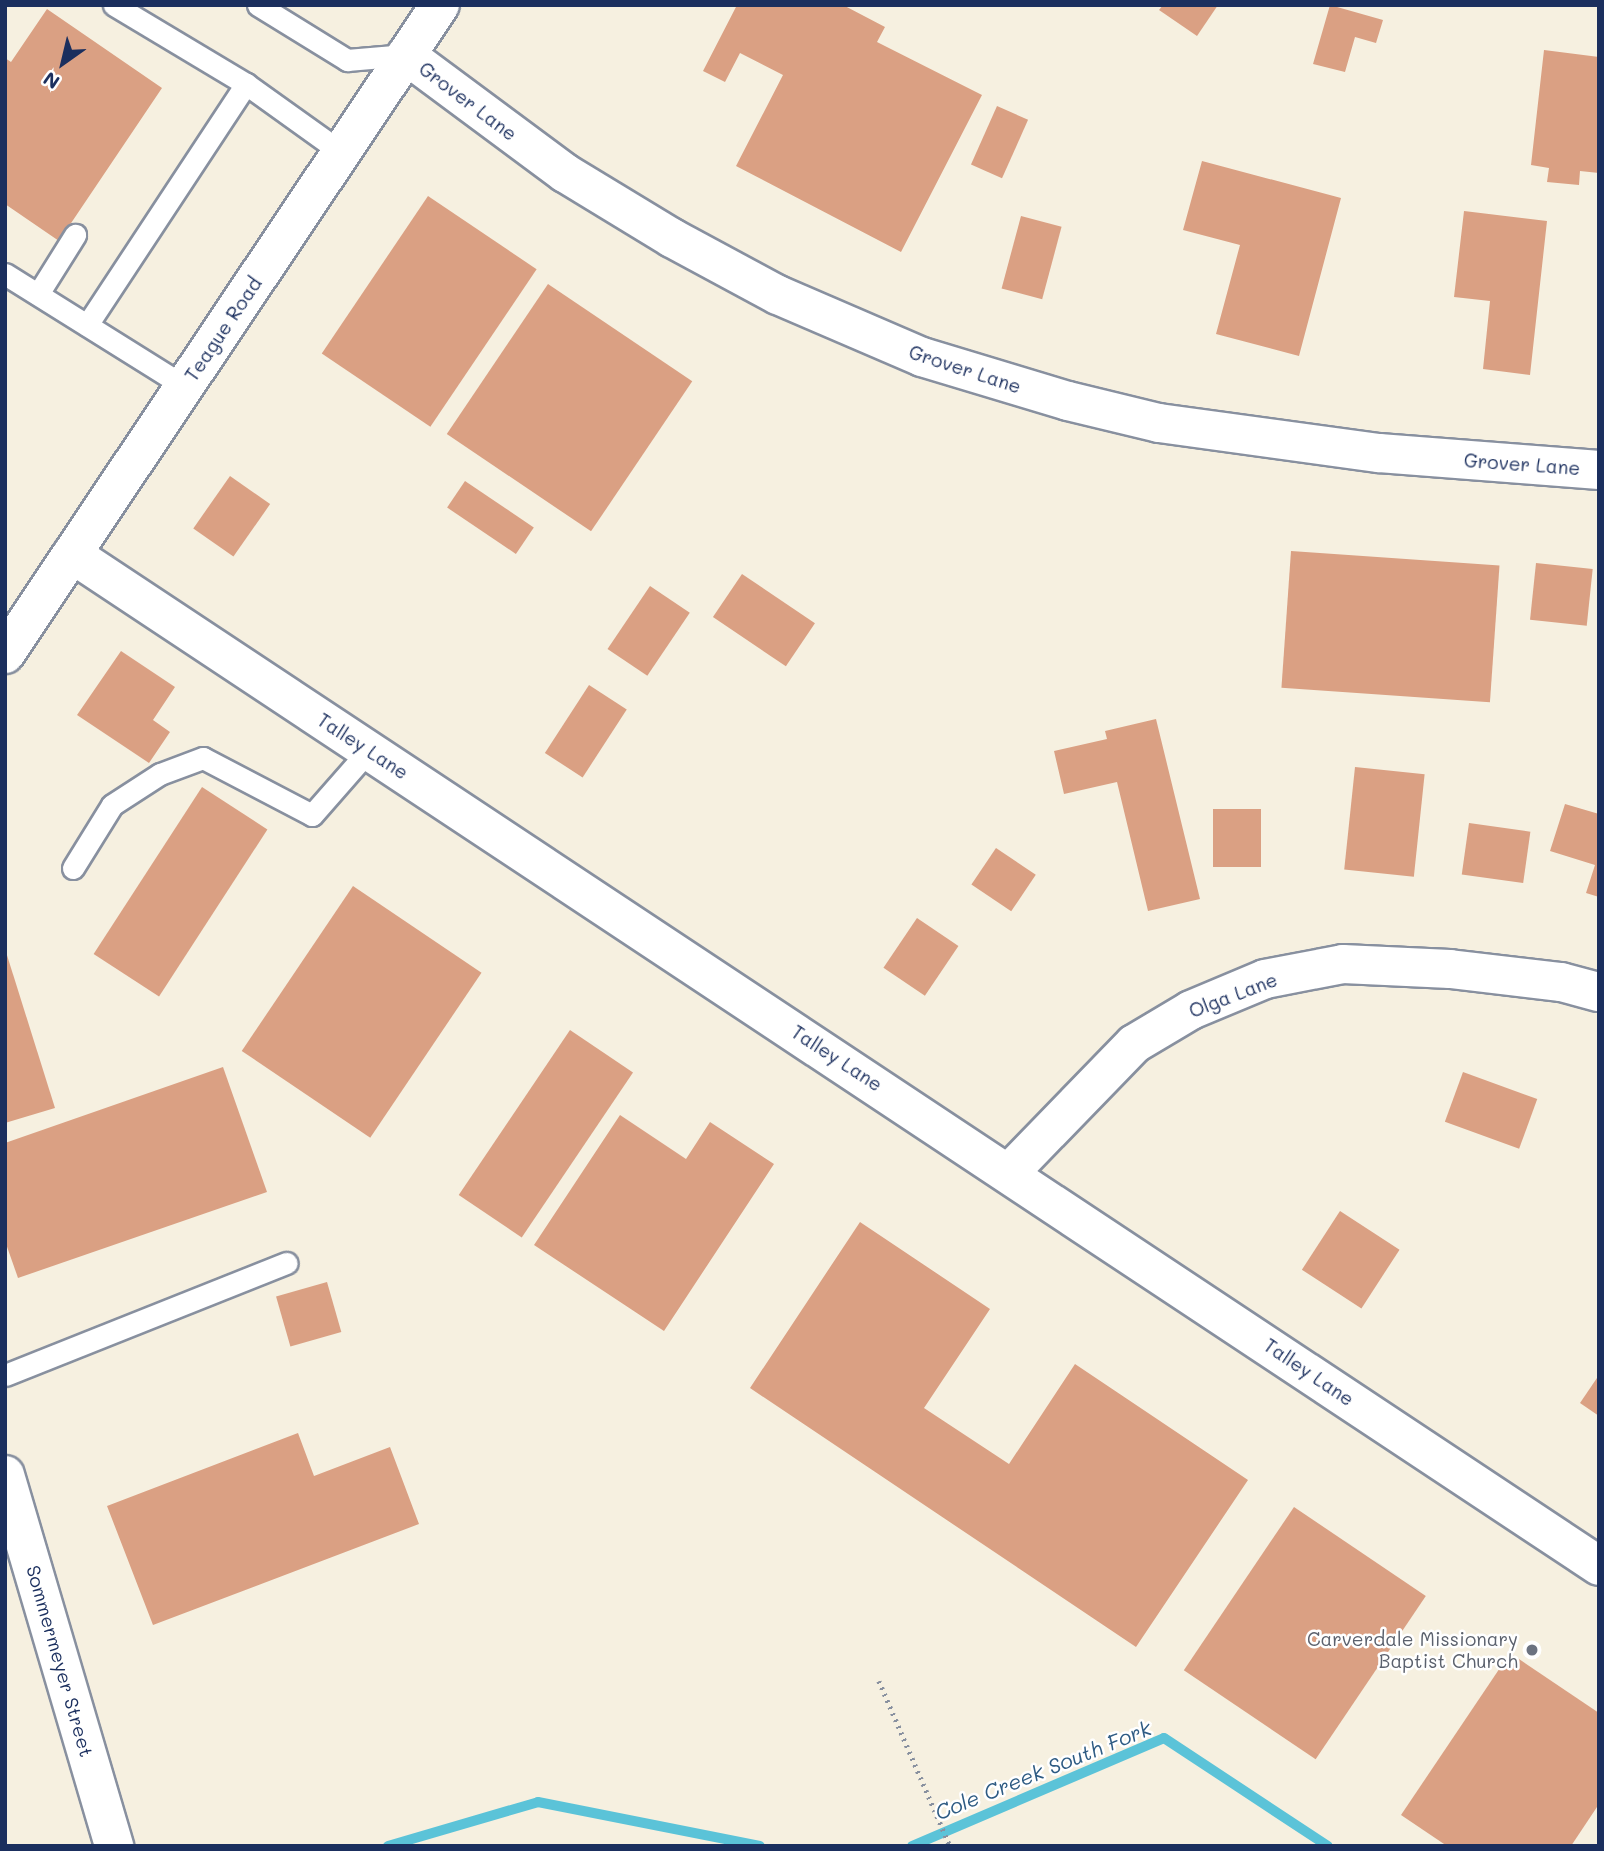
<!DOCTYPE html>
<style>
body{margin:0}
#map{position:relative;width:1604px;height:1851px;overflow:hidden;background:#f6f0e0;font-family:Mali,sans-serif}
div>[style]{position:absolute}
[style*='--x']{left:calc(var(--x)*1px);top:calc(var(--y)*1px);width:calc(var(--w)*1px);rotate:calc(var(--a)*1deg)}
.stream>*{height:10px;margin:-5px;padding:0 5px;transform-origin:5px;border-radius:5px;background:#5bc3d8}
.building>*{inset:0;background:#daa083;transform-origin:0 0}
.path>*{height:4.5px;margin-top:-2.25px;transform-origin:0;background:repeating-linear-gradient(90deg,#88909f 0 2px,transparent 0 7px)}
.roads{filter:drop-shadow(2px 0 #88909f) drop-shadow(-2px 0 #88909f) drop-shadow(0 2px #88909f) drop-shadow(0 -2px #88909f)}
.lane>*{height:21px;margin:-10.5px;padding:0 10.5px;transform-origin:10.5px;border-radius:10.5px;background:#fff}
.street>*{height:38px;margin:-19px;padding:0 19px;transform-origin:19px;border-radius:19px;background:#fff}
.secondary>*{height:38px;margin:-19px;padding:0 19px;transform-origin:19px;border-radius:19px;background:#fff}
.dots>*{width:19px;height:19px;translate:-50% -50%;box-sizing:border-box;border:4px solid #fff;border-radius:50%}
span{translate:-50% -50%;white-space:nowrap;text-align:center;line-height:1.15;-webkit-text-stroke:5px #fff;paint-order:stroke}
.street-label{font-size:19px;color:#1b2f5e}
.worship-label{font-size:19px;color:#5b616d}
.right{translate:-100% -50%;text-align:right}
.water-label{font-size:21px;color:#2e5b83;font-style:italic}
.frame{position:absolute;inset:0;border:7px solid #1b2f5e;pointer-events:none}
.north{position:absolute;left:28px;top:28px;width:70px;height:70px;-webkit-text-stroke:5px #fff;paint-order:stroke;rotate:214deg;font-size:19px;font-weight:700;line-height:28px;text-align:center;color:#1b2f5e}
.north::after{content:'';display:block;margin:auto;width:24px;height:32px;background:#1b2f5e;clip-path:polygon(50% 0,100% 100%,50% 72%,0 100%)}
</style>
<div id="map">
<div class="stream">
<i style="--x:388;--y:1846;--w:156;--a:-16.3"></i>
<i style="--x:538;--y:1802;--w:226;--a:11.2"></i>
<i style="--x:912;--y:1846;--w:274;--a:-23.2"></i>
<i style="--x:1164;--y:1738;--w:196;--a:33.4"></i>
</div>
<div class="building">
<i style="clip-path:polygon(737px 5px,843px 5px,885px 27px,877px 42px,982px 95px,901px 252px,736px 166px,783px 75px,740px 53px,725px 82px,703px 71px)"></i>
<i style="clip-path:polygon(1163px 5px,1218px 5px,1197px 36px,1159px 10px)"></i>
<i style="clip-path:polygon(1330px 5px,1383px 20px,1376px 43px,1355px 37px,1345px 72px,1313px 64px)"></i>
<i style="clip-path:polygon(47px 9px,162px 88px,59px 241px,5px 204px,5px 58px,11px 62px)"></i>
<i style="clip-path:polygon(1544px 50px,1599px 57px,1599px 173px,1580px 171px,1579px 185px,1547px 182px,1549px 168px,1531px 165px)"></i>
<i style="left:997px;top:106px;width:34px;height:64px;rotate:24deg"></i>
<i style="clip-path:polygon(1202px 161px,1341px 198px,1299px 356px,1216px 334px,1240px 245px,1183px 230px)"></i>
<i style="left:428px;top:196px;width:131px;height:190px;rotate:34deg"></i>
<i style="clip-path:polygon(1464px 211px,1547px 221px,1530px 375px,1483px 369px,1490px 301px,1454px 297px)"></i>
<i style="left:1021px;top:216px;width:42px;height:75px;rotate:15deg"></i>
<i style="left:548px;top:284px;width:174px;height:181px;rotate:34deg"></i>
<i style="left:230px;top:476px;width:49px;height:64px;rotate:35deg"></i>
<i style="left:465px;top:481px;width:83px;height:32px;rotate:34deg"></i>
<i style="left:1291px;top:551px;width:209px;height:137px;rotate:4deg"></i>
<i style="left:1536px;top:563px;width:57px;height:57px;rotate:6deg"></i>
<i style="left:742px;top:574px;width:88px;height:52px;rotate:34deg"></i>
<i style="left:650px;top:586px;width:48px;height:76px;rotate:34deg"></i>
<i style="clip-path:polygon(121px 651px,175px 687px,153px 720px,170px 732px,149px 763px,77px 715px)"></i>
<i style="left:589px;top:685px;width:45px;height:81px;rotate:33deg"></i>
<i style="clip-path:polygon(1156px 719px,1200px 899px,1148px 911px,1117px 782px,1064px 794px,1054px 751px,1107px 739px,1105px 731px)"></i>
<i style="left:1355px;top:767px;width:70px;height:103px;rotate:6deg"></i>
<i style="left:202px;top:787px;width:78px;height:199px;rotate:33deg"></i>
<i style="clip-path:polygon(1565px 804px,1599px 814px,1599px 897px,1586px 893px,1595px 865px,1550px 851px)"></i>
<i style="left:1213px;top:809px;width:48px;height:58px"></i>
<i style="left:1469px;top:823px;width:62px;height:52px;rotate:8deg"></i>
<i style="left:996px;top:848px;width:48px;height:44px;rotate:34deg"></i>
<i style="left:353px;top:886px;width:155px;height:199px;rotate:34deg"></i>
<i style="left:917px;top:918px;width:50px;height:60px;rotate:34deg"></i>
<i style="clip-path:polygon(6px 952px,55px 1108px,5px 1123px,5px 953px)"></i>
<i style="left:570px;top:1030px;width:76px;height:199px;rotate:34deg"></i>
<i style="clip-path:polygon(223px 1067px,267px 1192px,18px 1278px,5px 1241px,5px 1143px)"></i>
<i style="left:1463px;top:1072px;width:79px;height:53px;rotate:20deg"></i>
<i style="clip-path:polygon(620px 1115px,686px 1159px,710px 1122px,774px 1164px,664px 1331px,534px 1245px)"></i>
<i style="left:1340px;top:1211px;width:71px;height:70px;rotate:33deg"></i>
<i style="clip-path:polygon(860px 1222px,990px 1309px,924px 1408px,1009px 1464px,1075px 1364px,1248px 1480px,1136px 1647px,750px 1388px)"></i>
<i style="left:327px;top:1282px;width:52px;height:53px;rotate:74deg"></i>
<i style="clip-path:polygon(1599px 1375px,1599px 1416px,1580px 1403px)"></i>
<i style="clip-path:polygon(298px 1433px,314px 1476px,390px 1447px,419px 1524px,153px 1625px,107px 1506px)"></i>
<i style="left:1294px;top:1507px;width:159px;height:197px;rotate:34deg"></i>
<i style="clip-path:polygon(1510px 1653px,1599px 1713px,1599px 1804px,1571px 1846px,1447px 1846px,1401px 1815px)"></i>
</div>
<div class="path">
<i style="--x:879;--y:1681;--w:180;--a:66.7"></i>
</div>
<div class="roads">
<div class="lane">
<i style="--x:114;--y:5;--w:154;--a:30.9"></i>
<i style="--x:246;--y:84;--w:117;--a:35.6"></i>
<i style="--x:258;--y:5;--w:105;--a:31.7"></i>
<i style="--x:347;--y:60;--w:59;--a:-4.8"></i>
<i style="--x:5;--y:274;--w:211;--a:32"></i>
<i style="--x:38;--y:294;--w:70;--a:-57.9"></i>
<i style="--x:87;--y:325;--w:289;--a:-56.6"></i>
<i style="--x:73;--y:868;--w:74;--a:-58.2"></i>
<i style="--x:112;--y:805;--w:57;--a:-32.9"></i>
<i style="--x:160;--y:774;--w:46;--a:-20.4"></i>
<i style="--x:203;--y:758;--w:123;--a:27.6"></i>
<i style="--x:312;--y:815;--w:86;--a:-48.8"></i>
<i style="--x:5;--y:1375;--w:303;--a:-21.7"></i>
</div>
<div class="street">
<i style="--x:406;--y:55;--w:198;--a:36.6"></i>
<i style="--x:565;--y:173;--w:125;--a:31.3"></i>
<i style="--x:672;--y:238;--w:120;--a:28.3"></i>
<i style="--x:778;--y:295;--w:157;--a:23.3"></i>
<i style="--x:922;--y:357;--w:152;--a:16.8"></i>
<i style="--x:1068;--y:401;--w:94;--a:13.6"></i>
<i style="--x:1159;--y:423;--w:222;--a:7.8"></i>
<i style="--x:1379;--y:453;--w:221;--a:4.4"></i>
<i style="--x:72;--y:554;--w:1832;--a:33.53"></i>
<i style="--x:1010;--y:1172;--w:178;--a:-45.9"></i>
<i style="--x:1134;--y:1044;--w:66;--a:-30.8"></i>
<i style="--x:1191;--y:1010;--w:80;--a:-22.7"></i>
<i style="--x:1265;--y:979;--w:79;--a:-10.9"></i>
<i style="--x:1343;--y:964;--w:107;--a:2.7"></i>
<i style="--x:1450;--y:969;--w:112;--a:6.7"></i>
<i style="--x:1561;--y:982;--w:39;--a:15"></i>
</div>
<div class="secondary">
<i style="--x:5;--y:654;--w:781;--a:-56.17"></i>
<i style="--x:5;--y:1475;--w:387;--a:73.6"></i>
</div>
</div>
<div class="dots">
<i style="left:1532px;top:1650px;background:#6b7280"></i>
</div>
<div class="street-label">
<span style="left:468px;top:101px;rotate:37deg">Grover Lane</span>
<span style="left:223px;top:329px;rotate:-56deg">Teague Road</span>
<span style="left:965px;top:369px;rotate:18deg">Grover Lane</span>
<span style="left:1522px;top:464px;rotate:4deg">Grover Lane</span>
<span style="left:363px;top:746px;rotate:33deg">Talley Lane</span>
<span style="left:1233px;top:995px;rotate:-21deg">Olga Lane</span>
<span style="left:837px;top:1058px;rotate:33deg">Talley Lane</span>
<span style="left:1309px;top:1372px;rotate:34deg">Talley Lane</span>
<span style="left:60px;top:1661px;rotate:74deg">Sommermeyer Street</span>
</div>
<div class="worship-label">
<span class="right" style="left:1518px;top:1650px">Carverdale Missionary<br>Baptist Church</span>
</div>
<div class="water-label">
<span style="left:1043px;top:1770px;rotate:-22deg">Cole Creek South Fork</span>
</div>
<div class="frame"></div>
<div class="north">N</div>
</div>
